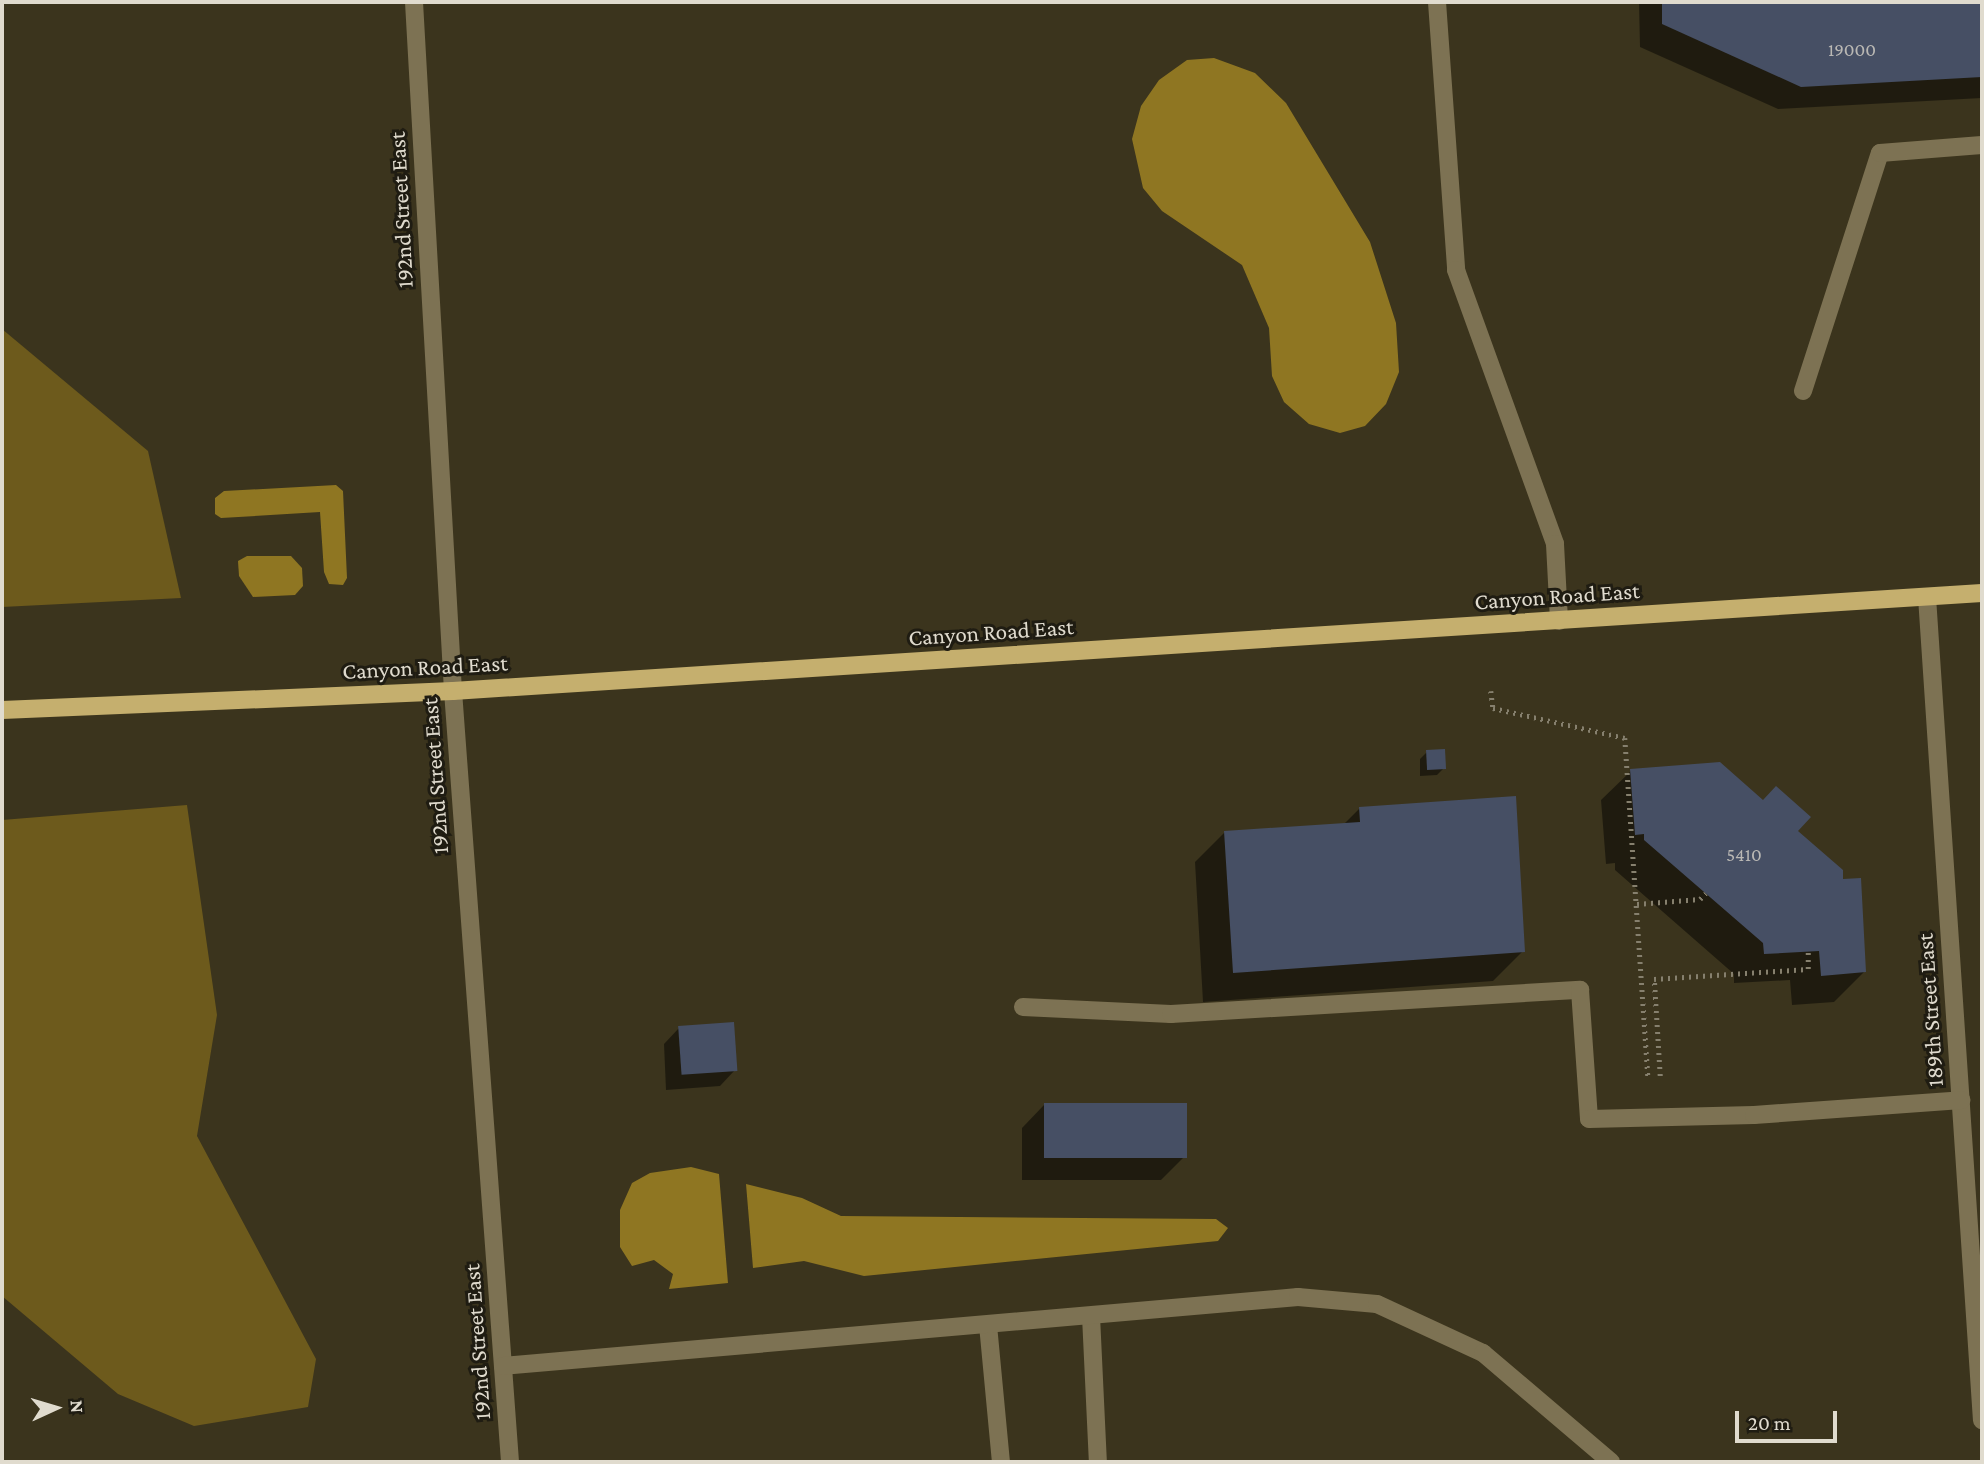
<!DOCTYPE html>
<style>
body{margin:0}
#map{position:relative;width:1984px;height:1464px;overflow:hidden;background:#3b341d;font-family:"Crimson Pro",serif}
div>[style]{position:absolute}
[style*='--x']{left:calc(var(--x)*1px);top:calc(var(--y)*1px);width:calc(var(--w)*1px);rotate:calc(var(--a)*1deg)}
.forest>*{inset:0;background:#6d5a1c}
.water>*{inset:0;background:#8f7622}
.shadow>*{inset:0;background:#0007}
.building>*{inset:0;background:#464f64;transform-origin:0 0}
.path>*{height:4.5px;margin-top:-2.25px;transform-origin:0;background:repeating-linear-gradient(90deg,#86806e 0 2px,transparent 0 7px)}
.minor>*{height:18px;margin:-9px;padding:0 9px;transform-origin:9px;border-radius:9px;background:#7d7253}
.major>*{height:18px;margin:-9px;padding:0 9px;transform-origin:9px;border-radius:9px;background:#c5af6e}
span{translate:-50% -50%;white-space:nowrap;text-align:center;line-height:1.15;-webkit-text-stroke:6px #1f1c12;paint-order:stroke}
.number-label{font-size:19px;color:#bab8b4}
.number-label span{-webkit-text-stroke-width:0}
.street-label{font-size:23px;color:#e0dbce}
.frame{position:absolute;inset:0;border:4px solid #e0dbce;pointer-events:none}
.north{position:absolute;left:21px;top:1373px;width:70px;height:70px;-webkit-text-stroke:5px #1f1c12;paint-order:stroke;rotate:86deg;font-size:19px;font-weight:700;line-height:28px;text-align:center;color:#e0dbce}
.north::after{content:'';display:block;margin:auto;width:24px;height:32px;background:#e0dbce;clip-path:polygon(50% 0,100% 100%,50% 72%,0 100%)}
.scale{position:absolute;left:1735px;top:1411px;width:102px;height:32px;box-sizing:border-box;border:4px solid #e0dbce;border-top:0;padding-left:9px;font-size:21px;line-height:24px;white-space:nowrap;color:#e0dbce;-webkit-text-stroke:5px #1f1c12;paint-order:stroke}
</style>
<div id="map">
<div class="forest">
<i style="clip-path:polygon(2px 329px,148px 451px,181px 598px,2px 607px)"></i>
<i style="clip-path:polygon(187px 805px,217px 1015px,197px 1136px,316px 1359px,308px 1407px,194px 1426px,118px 1394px,2px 1296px,2px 820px)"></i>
</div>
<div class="water">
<i style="clip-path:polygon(1214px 58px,1255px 73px,1286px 103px,1370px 242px,1396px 323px,1399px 372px,1386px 404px,1365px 426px,1340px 433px,1309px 424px,1284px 402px,1272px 376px,1269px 328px,1242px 265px,1162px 211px,1143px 188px,1132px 139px,1141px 106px,1159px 80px,1187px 60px)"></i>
<i style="clip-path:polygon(336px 485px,343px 491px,347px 578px,343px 585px,329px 584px,324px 572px,320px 512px,221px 518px,215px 514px,215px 498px,224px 491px)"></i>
<i style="clip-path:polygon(247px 556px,291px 556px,302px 568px,303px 586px,295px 595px,253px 597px,239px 576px,238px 561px)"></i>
<i style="clip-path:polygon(691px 1167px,719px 1174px,728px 1283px,669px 1289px,673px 1274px,654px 1260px,632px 1266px,620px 1247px,620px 1210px,632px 1183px,650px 1173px)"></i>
<i style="clip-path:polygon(746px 1184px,802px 1198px,841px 1216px,1216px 1219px,1228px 1228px,1218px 1241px,864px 1276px,804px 1261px,753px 1268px)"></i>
</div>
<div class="shadow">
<i style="clip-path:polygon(1639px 2px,1982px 2px,1982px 98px,1778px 109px,1640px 47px)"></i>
<i style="clip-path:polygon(1427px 752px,1444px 768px,1437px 775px,1420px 776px,1420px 759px)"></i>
<i style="clip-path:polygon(1631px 771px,1796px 831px,1841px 880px,1864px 972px,1834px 1002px,1792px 1005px,1790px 980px,1734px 983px,1734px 974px,1615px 870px,1615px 863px,1606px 864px,1601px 800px)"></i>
<i style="clip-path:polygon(1359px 809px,1523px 951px,1493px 981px,1203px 1002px,1195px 862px,1225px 832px,1344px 824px)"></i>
<i style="clip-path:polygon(679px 1028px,735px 1070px,720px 1086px,666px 1090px,664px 1044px)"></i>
<i style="clip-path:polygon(1044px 1105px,1184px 1157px,1161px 1180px,1022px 1180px,1022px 1128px)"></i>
</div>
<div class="building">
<i style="clip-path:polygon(1662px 2px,1982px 2px,1982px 77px,1801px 87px,1662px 24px)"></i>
<i style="left:1445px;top:749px;width:20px;height:19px;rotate:87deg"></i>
<i style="clip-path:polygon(1720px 762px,1763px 800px,1776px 786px,1811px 817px,1798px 831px,1843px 870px,1843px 879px,1861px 878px,1866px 972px,1821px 976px,1819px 951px,1764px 954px,1763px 943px,1644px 840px,1644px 834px,1635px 835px,1630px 769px)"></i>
<i style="clip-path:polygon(1516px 796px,1525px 952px,1233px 973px,1224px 831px,1360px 822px,1359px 807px)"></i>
<i style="left:734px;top:1022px;width:49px;height:56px;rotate:86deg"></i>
<i style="left:1044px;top:1103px;width:143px;height:55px"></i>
</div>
<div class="path">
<i style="--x:1491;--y:691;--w:17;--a:83"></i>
<i style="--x:1493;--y:708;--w:135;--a:12.8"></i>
<i style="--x:1625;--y:738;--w:339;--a:86.1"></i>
<i style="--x:1637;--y:904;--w:63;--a:-4.5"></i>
<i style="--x:1700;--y:899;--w:8;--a:-45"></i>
<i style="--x:1660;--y:1076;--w:97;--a:-93.5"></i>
<i style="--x:1654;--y:979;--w:154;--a:-3.7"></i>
<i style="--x:1808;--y:969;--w:17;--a:-90"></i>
</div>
<div class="minor">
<i style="--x:414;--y:2;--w:690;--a:86.76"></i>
<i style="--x:453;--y:691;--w:773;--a:85.77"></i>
<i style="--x:1437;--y:2;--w:269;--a:85.9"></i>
<i style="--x:1456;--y:270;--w:291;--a:70.1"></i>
<i style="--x:1555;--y:544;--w:77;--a:87"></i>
<i style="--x:1803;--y:391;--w:250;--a:-72.1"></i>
<i style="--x:1880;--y:153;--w:102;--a:-4.5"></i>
<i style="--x:1927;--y:597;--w:825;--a:86.18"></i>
<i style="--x:1023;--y:1007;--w:148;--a:2.7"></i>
<i style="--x:1171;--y:1014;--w:410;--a:-3.4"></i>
<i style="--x:1580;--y:990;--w:129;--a:86"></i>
<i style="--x:1589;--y:1119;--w:165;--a:-1.4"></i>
<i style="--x:1754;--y:1115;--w:208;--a:-4.1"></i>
<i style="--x:1091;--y:1316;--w:146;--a:87.3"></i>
<i style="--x:988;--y:1325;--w:138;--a:84.6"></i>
<i style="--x:503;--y:1366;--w:798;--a:-4.96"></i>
<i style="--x:1298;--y:1297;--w:79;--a:5.1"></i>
<i style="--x:1377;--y:1304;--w:117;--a:24.8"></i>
<i style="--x:1483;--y:1353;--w:168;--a:40.4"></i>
</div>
<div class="major">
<i style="--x:2;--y:710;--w:451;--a:-2.4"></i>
<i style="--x:453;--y:691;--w:1532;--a:-3.67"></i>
</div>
<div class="number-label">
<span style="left:1852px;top:50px">19000</span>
<span style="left:1744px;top:855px">5410</span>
</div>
<div class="street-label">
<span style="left:401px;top:210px;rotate:-93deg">192nd Street East</span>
<span style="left:1557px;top:596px;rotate:-4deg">Canyon Road East</span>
<span style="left:991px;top:632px;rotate:-4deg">Canyon Road East</span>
<span style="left:425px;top:667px;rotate:-3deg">Canyon Road East</span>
<span style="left:435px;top:776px;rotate:-94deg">192nd Street East</span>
<span style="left:1930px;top:1010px;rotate:-94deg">189th Street East</span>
<span style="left:477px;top:1342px;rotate:-94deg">192nd Street East</span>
</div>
<div class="frame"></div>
<div class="north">N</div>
<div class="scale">20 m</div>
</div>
